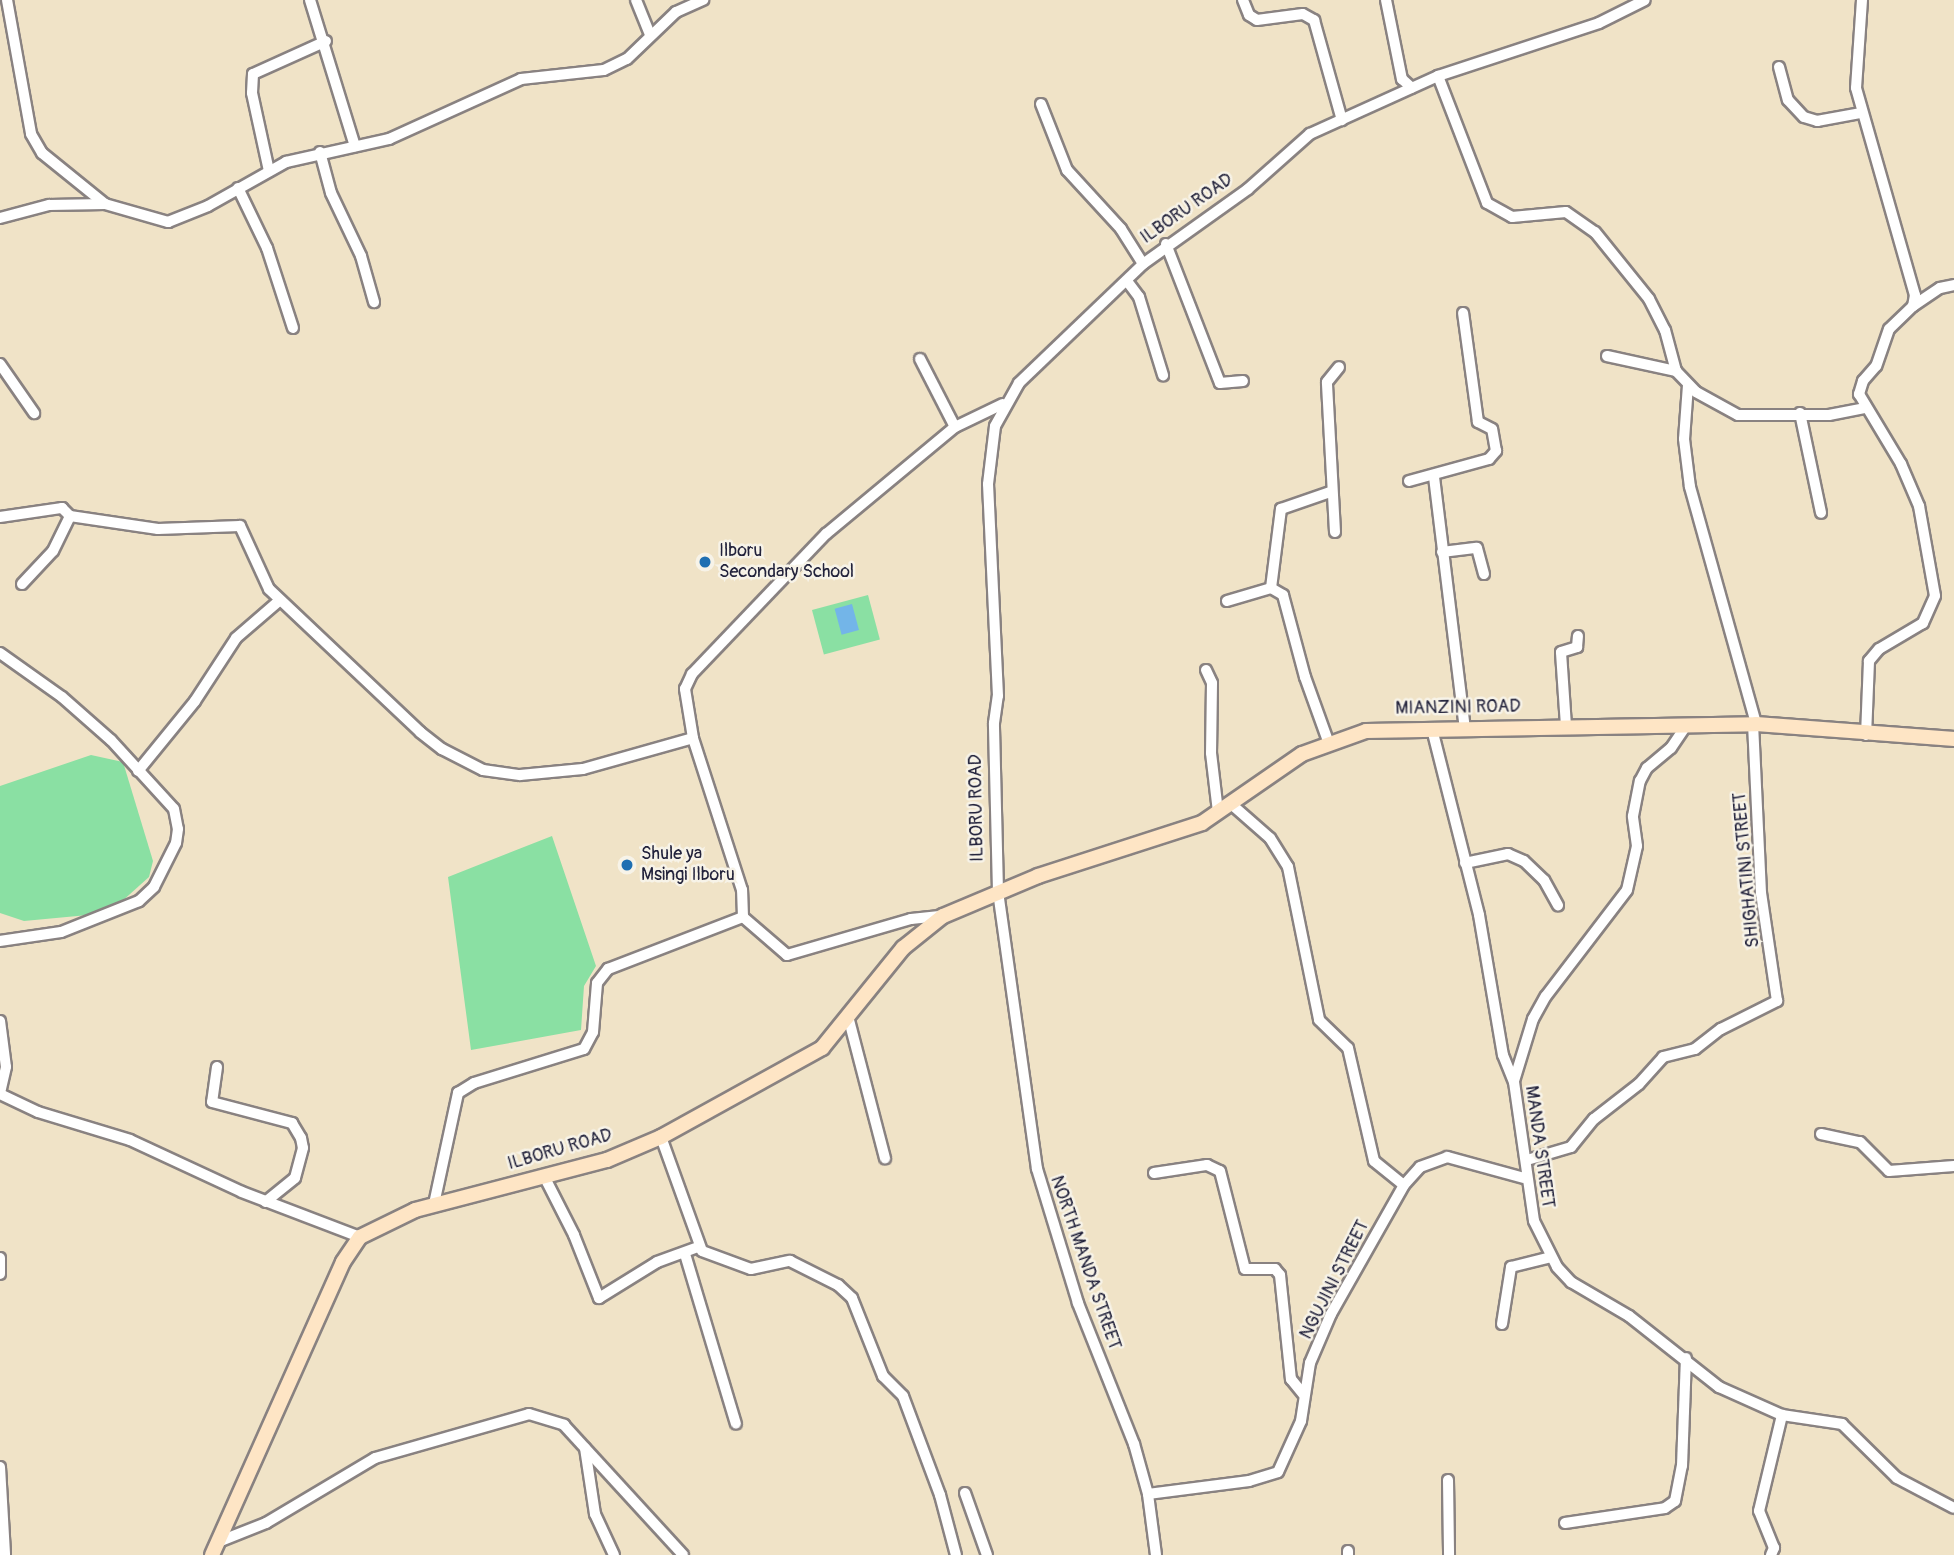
<!DOCTYPE html>
<style>
body{margin:0}
#map{position:relative;width:1954px;height:1555px;overflow:hidden;background:#f0e3c7;font-family:Pangolin,sans-serif}
div>[style]{position:absolute}
[style*='--x']{left:calc(var(--x)*1px);top:calc(var(--y)*1px);width:calc(var(--w)*1px);rotate:calc(var(--a)*1deg)}
.green>*{inset:0;background:#8ae0a3;transform-origin:0 0}
.water>*{inset:0;background:#73b5e8;transform-origin:0 0}
.roads{filter:drop-shadow(2px 0 #898281) drop-shadow(-2px 0 #898281) drop-shadow(0 2px #898281) drop-shadow(0 -2px #898281)}
.street>*{height:10px;margin:-5px;padding:0 5px;transform-origin:5px;border-radius:5px;background:#fff}
.secondary>*{height:14px;margin:-7px;padding:0 7px;transform-origin:7px;border-radius:7px;background:#fee5c5}
.dots>*{width:19px;height:19px;translate:-50% -50%;box-sizing:border-box;border:4px solid #f7f3e8;border-radius:50%}
span{translate:-50% -50%;white-space:nowrap;text-align:center;line-height:1.15;-webkit-text-stroke:5px #f7f3e8;paint-order:stroke}
.street-label{font-size:18px;color:#22223b}
.poi-label{font-size:18px;color:#22223b}
.left{translate:0 -50%;text-align:left}
</style>
<div id="map">
<div class="green">
<i style="left:868px;top:595px;width:46px;height:58px;rotate:75deg"></i>
<i style="clip-path:polygon(91px 755px,123px 762px,153px 861px,149px 877px,120px 903px,88px 915px,24px 921px,0 913px,0 786px)"></i>
<i style="clip-path:polygon(552px 836px,596px 966px,584px 986px,581px 1030px,471px 1050px,448px 877px)"></i>
</div>
<div class="water">
<i style="left:852px;top:604px;width:27px;height:18px;rotate:75deg"></i>
</div>
<div class="roads">
<div class="street">
<i style="--x:7;--y:0;--w:136;--a:79.8"></i>
<i style="--x:31;--y:134;--w:22;--a:60"></i>
<i style="--x:42;--y:153;--w:81;--a:39"></i>
<i style="--x:310;--y:0;--w:153;--a:72.9"></i>
<i style="--x:636;--y:0;--w:37;--a:68"></i>
<i style="--x:1243;--y:0;--w:16;--a:68"></i>
<i style="--x:1249;--y:15;--w:9;--a:32"></i>
<i style="--x:1257;--y:20;--w:46;--a:-7.4"></i>
<i style="--x:1303;--y:14;--w:13;--a:29"></i>
<i style="--x:1314;--y:20;--w:104;--a:74.4"></i>
<i style="--x:1386;--y:0;--w:81;--a:78.6"></i>
<i style="--x:1402;--y:79;--w:13;--a:42"></i>
<i style="--x:1862;--y:0;--w:88;--a:93.9"></i>
<i style="--x:1856;--y:88;--w:215;--a:74.1"></i>
<i style="--x:1915;--y:295;--w:11;--a:100"></i>
<i style="--x:1913;--y:306;--w:33;--a:136"></i>
<i style="--x:1889;--y:329;--w:39;--a:109"></i>
<i style="--x:1876;--y:366;--w:20;--a:131"></i>
<i style="--x:1863;--y:381;--w:14;--a:107"></i>
<i style="--x:1859;--y:394;--w:82;--a:59"></i>
<i style="--x:1901;--y:464;--w:46;--a:66.8"></i>
<i style="--x:1919;--y:506;--w:91;--a:79.9"></i>
<i style="--x:1935;--y:596;--w:30;--a:114"></i>
<i style="--x:1923;--y:623;--w:51;--a:149.4"></i>
<i style="--x:1879;--y:649;--w:16;--a:130"></i>
<i style="--x:1869;--y:661;--w:74;--a:92.3"></i>
<i style="--x:1779;--y:67;--w:34;--a:75"></i>
<i style="--x:1788;--y:100;--w:23;--a:47"></i>
<i style="--x:1804;--y:117;--w:14;--a:17"></i>
<i style="--x:1817;--y:121;--w:45;--a:-10.3"></i>
<i style="--x:1438;--y:76;--w:136;--a:68.9"></i>
<i style="--x:1487;--y:203;--w:29;--a:29"></i>
<i style="--x:1512;--y:217;--w:54;--a:-5.3"></i>
<i style="--x:1566;--y:212;--w:35;--a:35"></i>
<i style="--x:1595;--y:232;--w:86;--a:51.1"></i>
<i style="--x:1649;--y:299;--w:35;--a:63"></i>
<i style="--x:1665;--y:330;--w:42;--a:75"></i>
<i style="--x:1676;--y:371;--w:29;--a:46"></i>
<i style="--x:1696;--y:392;--w:48;--a:28.7"></i>
<i style="--x:1738;--y:415;--w:91;--a:0"></i>
<i style="--x:1829;--y:415;--w:36;--a:-11"></i>
<i style="--x:1041;--y:104;--w:71;--a:68.5"></i>
<i style="--x:1067;--y:170;--w:80;--a:47.5"></i>
<i style="--x:1121;--y:229;--w:41;--a:57.8"></i>
<i style="--x:320;--y:152;--w:42;--a:75"></i>
<i style="--x:331;--y:193;--w:70;--a:64.5"></i>
<i style="--x:361;--y:256;--w:48;--a:74.2"></i>
<i style="--x:269;--y:171;--w:80;--a:-102.3"></i>
<i style="--x:252;--y:93;--w:19;--a:-87"></i>
<i style="--x:253;--y:74;--w:80;--a:-24.3"></i>
<i style="--x:238;--y:188;--w:67;--a:64.2"></i>
<i style="--x:267;--y:248;--w:84;--a:72"></i>
<i style="--x:0;--y:218;--w:51;--a:-14.9"></i>
<i style="--x:49;--y:205;--w:56;--a:-1"></i>
<i style="--x:105;--y:204;--w:66;--a:15.9"></i>
<i style="--x:168;--y:222;--w:43;--a:-21.8"></i>
<i style="--x:208;--y:206;--w:90;--a:-29.4"></i>
<i style="--x:286;--y:162;--w:106;--a:-12.6"></i>
<i style="--x:389;--y:139;--w:145;--a:-24.4"></i>
<i style="--x:521;--y:79;--w:83;--a:-6.2"></i>
<i style="--x:604;--y:70;--w:25;--a:-26"></i>
<i style="--x:627;--y:59;--w:68;--a:-43.8"></i>
<i style="--x:676;--y:12;--w:30;--a:-24"></i>
<i style="--x:1166;--y:244;--w:149;--a:68.8"></i>
<i style="--x:1220;--y:383;--w:23;--a:-5"></i>
<i style="--x:1127;--y:281;--w:20;--a:53"></i>
<i style="--x:1139;--y:297;--w:82;--a:72.9"></i>
<i style="--x:1913;--y:306;--w:32;--a:-34"></i>
<i style="--x:1940;--y:288;--w:14;--a:-12"></i>
<i style="--x:1607;--y:356;--w:71;--a:12.3"></i>
<i style="--x:920;--y:359;--w:76;--a:62.8"></i>
<i style="--x:0;--y:364;--w:60;--a:55.2"></i>
<i style="--x:1688;--y:385;--w:54;--a:94.2"></i>
<i style="--x:1684;--y:439;--w:48;--a:82.9"></i>
<i style="--x:1690;--y:487;--w:246;--a:74.4"></i>
<i style="--x:1800;--y:413;--w:102;--a:78.1"></i>
<i style="--x:1434;--y:477;--w:254;--a:83"></i>
<i style="--x:1409;--y:481;--w:83;--a:-15.4"></i>
<i style="--x:1489;--y:459;--w:11;--a:-49"></i>
<i style="--x:1496;--y:451;--w:22;--a:-100"></i>
<i style="--x:1492;--y:429;--w:16;--a:-153"></i>
<i style="--x:1478;--y:422;--w:110;--a:-97.8"></i>
<i style="--x:0;--y:517;--w:63;--a:-8.3"></i>
<i style="--x:62;--y:508;--w:11;--a:45"></i>
<i style="--x:70;--y:516;--w:89;--a:8.4"></i>
<i style="--x:158;--y:529;--w:82;--a:-2.1"></i>
<i style="--x:240;--y:526;--w:69;--a:65.3"></i>
<i style="--x:269;--y:589;--w:208;--a:43.4"></i>
<i style="--x:420;--y:732;--w:28;--a:38"></i>
<i style="--x:442;--y:749;--w:46;--a:27.1"></i>
<i style="--x:483;--y:770;--w:37;--a:8"></i>
<i style="--x:520;--y:775;--w:63;--a:-5.4"></i>
<i style="--x:583;--y:769;--w:114;--a:-15.7"></i>
<i style="--x:1335;--y:532;--w:150;--a:-93.1"></i>
<i style="--x:1327;--y:382;--w:19;--a:-51"></i>
<i style="--x:1442;--y:552;--w:35;--a:-7"></i>
<i style="--x:1477;--y:548;--w:27;--a:75"></i>
<i style="--x:22;--y:584;--w:45;--a:-46.8"></i>
<i style="--x:53;--y:551;--w:39;--a:-64"></i>
<i style="--x:1271;--y:588;--w:80;--a:-82.8"></i>
<i style="--x:1281;--y:509;--w:52;--a:-19.1"></i>
<i style="--x:1227;--y:601;--w:46;--a:-16.5"></i>
<i style="--x:1271;--y:588;--w:14;--a:30"></i>
<i style="--x:1283;--y:595;--w:85;--a:75"></i>
<i style="--x:1305;--y:677;--w:68;--a:70.2"></i>
<i style="--x:0;--y:653;--w:76;--a:35.4"></i>
<i style="--x:62;--y:697;--w:65;--a:41.3"></i>
<i style="--x:111;--y:740;--w:93;--a:47.6"></i>
<i style="--x:174;--y:809;--w:20;--a:79"></i>
<i style="--x:178;--y:829;--w:14;--a:98"></i>
<i style="--x:176;--y:843;--w:49;--a:116.6"></i>
<i style="--x:154;--y:887;--w:21;--a:137"></i>
<i style="--x:139;--y:901;--w:84;--a:158.3"></i>
<i style="--x:61;--y:932;--w:62;--a:171.6"></i>
<i style="--x:1206;--y:670;--w:14;--a:65"></i>
<i style="--x:1212;--y:683;--w:70;--a:90.8"></i>
<i style="--x:1211;--y:753;--w:59;--a:83.2"></i>
<i style="--x:1566;--y:726;--w:74;--a:-93.9"></i>
<i style="--x:1561;--y:652;--w:17;--a:-17"></i>
<i style="--x:1577;--y:647;--w:11;--a:-85"></i>
<i style="--x:1432;--y:729;--w:192;--a:75.8"></i>
<i style="--x:1479;--y:915;--w:142;--a:80.3"></i>
<i style="--x:1503;--y:1055;--w:29;--a:68"></i>
<i style="--x:1514;--y:1082;--w:140;--a:81.8"></i>
<i style="--x:1534;--y:1221;--w:51;--a:63.4"></i>
<i style="--x:1557;--y:1267;--w:21;--a:47"></i>
<i style="--x:1571;--y:1282;--w:67;--a:30.4"></i>
<i style="--x:1629;--y:1316;--w:115;--a:38.3"></i>
<i style="--x:1719;--y:1387;--w:69;--a:24"></i>
<i style="--x:1782;--y:1415;--w:61;--a:8.5"></i>
<i style="--x:1842;--y:1424;--w:77;--a:44.5"></i>
<i style="--x:1897;--y:1478;--w:64;--a:27.8"></i>
<i style="--x:138;--y:771;--w:90;--a:-50.8"></i>
<i style="--x:195;--y:701;--w:75;--a:-56.9"></i>
<i style="--x:236;--y:638;--w:58;--a:-40.8"></i>
<i style="--x:1230;--y:803;--w:53;--a:41.2"></i>
<i style="--x:1270;--y:838;--w:34;--a:58"></i>
<i style="--x:1288;--y:867;--w:156;--a:78.5"></i>
<i style="--x:1319;--y:1020;--w:40;--a:44"></i>
<i style="--x:1348;--y:1048;--w:116;--a:77"></i>
<i style="--x:1374;--y:1161;--w:38;--a:39"></i>
<i style="--x:1465;--y:863;--w:44;--a:-11.8"></i>
<i style="--x:1508;--y:854;--w:17;--a:24"></i>
<i style="--x:1524;--y:861;--w:28;--a:44"></i>
<i style="--x:1544;--y:880;--w:29;--a:61"></i>
<i style="--x:743;--y:917;--w:58;--a:40.8"></i>
<i style="--x:787;--y:955;--w:129;--a:-16.2"></i>
<i style="--x:911;--y:919;--w:31;--a:-6"></i>
<i style="--x:849;--y:1020;--w:143;--a:75.4"></i>
<i style="--x:0;--y:1021;--w:46;--a:82.6"></i>
<i style="--x:6;--y:1067;--w:26;--a:103"></i>
<i style="--x:217;--y:1067;--w:35;--a:98"></i>
<i style="--x:212;--y:1102;--w:83;--a:14.7"></i>
<i style="--x:292;--y:1123;--w:17;--a:59"></i>
<i style="--x:301;--y:1138;--w:10;--a:79"></i>
<i style="--x:303;--y:1148;--w:31;--a:105"></i>
<i style="--x:295;--y:1178;--w:38;--a:141"></i>
<i style="--x:1514;--y:1081;--w:65;--a:-73"></i>
<i style="--x:1533;--y:1019;--w:26;--a:-61"></i>
<i style="--x:1546;--y:996;--w:133;--a:-52.6"></i>
<i style="--x:1627;--y:890;--w:45;--a:-77.2"></i>
<i style="--x:1637;--y:846;--w:30;--a:-98"></i>
<i style="--x:1633;--y:816;--w:36;--a:-79"></i>
<i style="--x:1640;--y:781;--w:15;--a:-62"></i>
<i style="--x:1647;--y:768;--w:31;--a:-40"></i>
<i style="--x:1671;--y:748;--w:23;--a:-56"></i>
<i style="--x:0;--y:1094;--w:42;--a:25.3"></i>
<i style="--x:38;--y:1112;--w:96;--a:16.9"></i>
<i style="--x:130;--y:1140;--w:123;--a:24.9"></i>
<i style="--x:242;--y:1192;--w:126;--a:20.9"></i>
<i style="--x:1821;--y:1134;--w:40;--a:12"></i>
<i style="--x:1860;--y:1142;--w:41;--a:45"></i>
<i style="--x:1889;--y:1171;--w:65;--a:-4.4"></i>
<i style="--x:661;--y:1137;--w:121;--a:70.2"></i>
<i style="--x:702;--y:1251;--w:52;--a:20.2"></i>
<i style="--x:751;--y:1269;--w:40;--a:-12"></i>
<i style="--x:790;--y:1261;--w:54;--a:26.6"></i>
<i style="--x:838;--y:1285;--w:19;--a:43"></i>
<i style="--x:852;--y:1298;--w:84;--a:68.3"></i>
<i style="--x:883;--y:1376;--w:28;--a:45"></i>
<i style="--x:903;--y:1396;--w:106;--a:69.5"></i>
<i style="--x:940;--y:1495;--w:62;--a:75.1"></i>
<i style="--x:1527;--y:1160;--w:46;--a:-16.5"></i>
<i style="--x:1571;--y:1147;--w:36;--a:-51"></i>
<i style="--x:1594;--y:1119;--w:57;--a:-37.9"></i>
<i style="--x:1639;--y:1084;--w:36;--a:-48"></i>
<i style="--x:1663;--y:1057;--w:33;--a:-14"></i>
<i style="--x:1695;--y:1049;--w:33;--a:-38"></i>
<i style="--x:1721;--y:1029;--w:63;--a:-26.6"></i>
<i style="--x:1777;--y:1001;--w:109;--a:-98.4"></i>
<i style="--x:1761;--y:893;--w:169;--a:-92.7"></i>
<i style="--x:1154;--y:1173;--w:54;--a:-8.6"></i>
<i style="--x:1207;--y:1165;--w:14;--a:25"></i>
<i style="--x:1220;--y:1171;--w:101;--a:75.7"></i>
<i style="--x:1245;--y:1269;--w:30;--a:0"></i>
<i style="--x:1275;--y:1269;--w:8;--a:50"></i>
<i style="--x:1280;--y:1275;--w:105;--a:84"></i>
<i style="--x:1291;--y:1379;--w:19;--a:51"></i>
<i style="--x:544;--y:1176;--w:66;--a:63"></i>
<i style="--x:574;--y:1235;--w:68;--a:68.4"></i>
<i style="--x:599;--y:1298;--w:68;--a:-31.8"></i>
<i style="--x:657;--y:1262;--w:44;--a:-20.1"></i>
<i style="--x:434;--y:1204;--w:114;--a:-77.8"></i>
<i style="--x:458;--y:1093;--w:19;--a:-32"></i>
<i style="--x:474;--y:1083;--w:115;--a:-17.2"></i>
<i style="--x:584;--y:1049;--w:19;--a:-62"></i>
<i style="--x:593;--y:1032;--w:49;--a:-85.3"></i>
<i style="--x:597;--y:983;--w:18;--a:-52"></i>
<i style="--x:608;--y:969;--w:145;--a:-21.1"></i>
<i style="--x:743;--y:917;--w:27;--a:-92"></i>
<i style="--x:742;--y:890;--w:160;--a:-107.9"></i>
<i style="--x:693;--y:738;--w:50;--a:-99.3"></i>
<i style="--x:685;--y:689;--w:17;--a:-65"></i>
<i style="--x:692;--y:674;--w:194;--a:-46.3"></i>
<i style="--x:826;--y:534;--w:168;--a:-39.7"></i>
<i style="--x:955;--y:427;--w:53;--a:-25.6"></i>
<i style="--x:685;--y:1254;--w:177;--a:73.3"></i>
<i style="--x:0;--y:1258;--w:16;--a:90"></i>
<i style="--x:1502;--y:1324;--w:58;--a:-81"></i>
<i style="--x:1511;--y:1267;--w:41;--a:-14"></i>
<i style="--x:585;--y:1448;--w:67;--a:81.4"></i>
<i style="--x:595;--y:1514;--w:45;--a:65.1"></i>
<i style="--x:0;--y:1467;--w:88;--a:86.7"></i>
<i style="--x:1448;--y:1480;--w:75;--a:89.2"></i>
<i style="--x:965;--y:1493;--w:66;--a:70.5"></i>
<i style="--x:1148;--y:1494;--w:102;--a:-7.3"></i>
<i style="--x:1249;--y:1481;--w:30;--a:-17"></i>
<i style="--x:1278;--y:1472;--w:56;--a:-65.7"></i>
<i style="--x:1301;--y:1421;--w:59;--a:-81.2"></i>
<i style="--x:1310;--y:1363;--w:53;--a:-66.8"></i>
<i style="--x:1331;--y:1314;--w:148;--a:-60.5"></i>
<i style="--x:1404;--y:1185;--w:24;--a:-48"></i>
<i style="--x:1420;--y:1167;--w:29;--a:-20"></i>
<i style="--x:1447;--y:1157;--w:80;--a:15.3"></i>
<i style="--x:1565;--y:1523;--w:101;--a:-8.5"></i>
<i style="--x:1665;--y:1508;--w:12;--a:-35"></i>
<i style="--x:1675;--y:1501;--w:36;--a:-79"></i>
<i style="--x:1682;--y:1466;--w:108;--a:-87.9"></i>
<i style="--x:218;--y:1542;--w:52;--a:-21.6"></i>
<i style="--x:266;--y:1523;--w:127;--a:-30.8"></i>
<i style="--x:375;--y:1458;--w:160;--a:-15.9"></i>
<i style="--x:529;--y:1414;--w:37;--a:17"></i>
<i style="--x:564;--y:1425;--w:176;--a:47.5"></i>
<i style="--x:1348;--y:1551;--w:4;--a:90"></i>
<i style="--x:1156;--y:1555;--w:62;--a:-97.5"></i>
<i style="--x:1148;--y:1494;--w:52;--a:-105.6"></i>
<i style="--x:1134;--y:1444;--w:152;--a:-111.7"></i>
<i style="--x:1078;--y:1303;--w:140;--a:-107"></i>
<i style="--x:1037;--y:1169;--w:281;--a:-98"></i>
<i style="--x:998;--y:891;--w:168;--a:-91.4"></i>
<i style="--x:994;--y:723;--w:27;--a:-82"></i>
<i style="--x:998;--y:696;--w:212;--a:-92.7"></i>
<i style="--x:988;--y:484;--w:58;--a:-83.1"></i>
<i style="--x:995;--y:426;--w:49;--a:-60.8"></i>
<i style="--x:1019;--y:383;--w:172;--a:-43.8"></i>
<i style="--x:1143;--y:264;--w:129;--a:-35.5"></i>
<i style="--x:1248;--y:189;--w:83;--a:-41.6"></i>
<i style="--x:1310;--y:134;--w:141;--a:-24.4"></i>
<i style="--x:1438;--y:76;--w:169;--a:-18.2"></i>
<i style="--x:1599;--y:23;--w:51;--a:-26.6"></i>
<i style="--x:1771;--y:1555;--w:8;--a:-67"></i>
<i style="--x:1774;--y:1548;--w:40;--a:-112"></i>
<i style="--x:1759;--y:1511;--w:99;--a:-76.5"></i>
</div>
<div class="secondary">
<i style="--x:212;--y:1555;--w:321;--a:-65.9"></i>
<i style="--x:343;--y:1262;--w:30;--a:-56"></i>
<i style="--x:360;--y:1237;--w:61;--a:-26.1"></i>
<i style="--x:415;--y:1210;--w:198;--a:-14.6"></i>
<i style="--x:607;--y:1160;--w:59;--a:-23.1"></i>
<i style="--x:661;--y:1137;--w:184;--a:-28.9"></i>
<i style="--x:822;--y:1048;--w:129;--a:-51"></i>
<i style="--x:903;--y:948;--w:51;--a:-38.7"></i>
<i style="--x:943;--y:916;--w:103;--a:-22.8"></i>
<i style="--x:1038;--y:876;--w:172;--a:-17.9"></i>
<i style="--x:1202;--y:823;--w:121;--a:-34.6"></i>
<i style="--x:1302;--y:754;--w:68;--a:-19.8"></i>
<i style="--x:1366;--y:731;--w:390;--a:-1"></i>
<i style="--x:1756;--y:724;--w:199;--a:4.3"></i>
</div>
</div>
<div class="dots">
<i style="left:705px;top:562px;background:#1f6fb2"></i>
<i style="left:627px;top:865px;background:#1f6fb2"></i>
</div>
<div class="street-label">
<span style="left:1187px;top:209px;rotate:-35deg">ILBORU ROAD</span>
<span style="left:1458px;top:708px;rotate:-1deg">MIANZINI ROAD</span>
<span style="left:977px;top:808px;rotate:-91deg">ILBORU ROAD</span>
<span style="left:1747px;top:870px;rotate:-95deg">SHIGHATINI STREET</span>
<span style="left:1539px;top:1147px;rotate:82deg">MANDA STREET</span>
<span style="left:560px;top:1150px;rotate:-16deg">ILBORU ROAD</span>
<span style="left:1085px;top:1263px;rotate:71deg">NORTH MANDA STREET</span>
<span style="left:1335px;top:1280px;rotate:-63deg">NGUJINI STREET</span>
</div>
<div class="poi-label">
<span class="left" style="left:719px;top:562px">Ilboru<br>Secondary School</span>
<span class="left" style="left:641px;top:865px">Shule ya<br>Msingi Ilboru</span>
</div>
</div>
